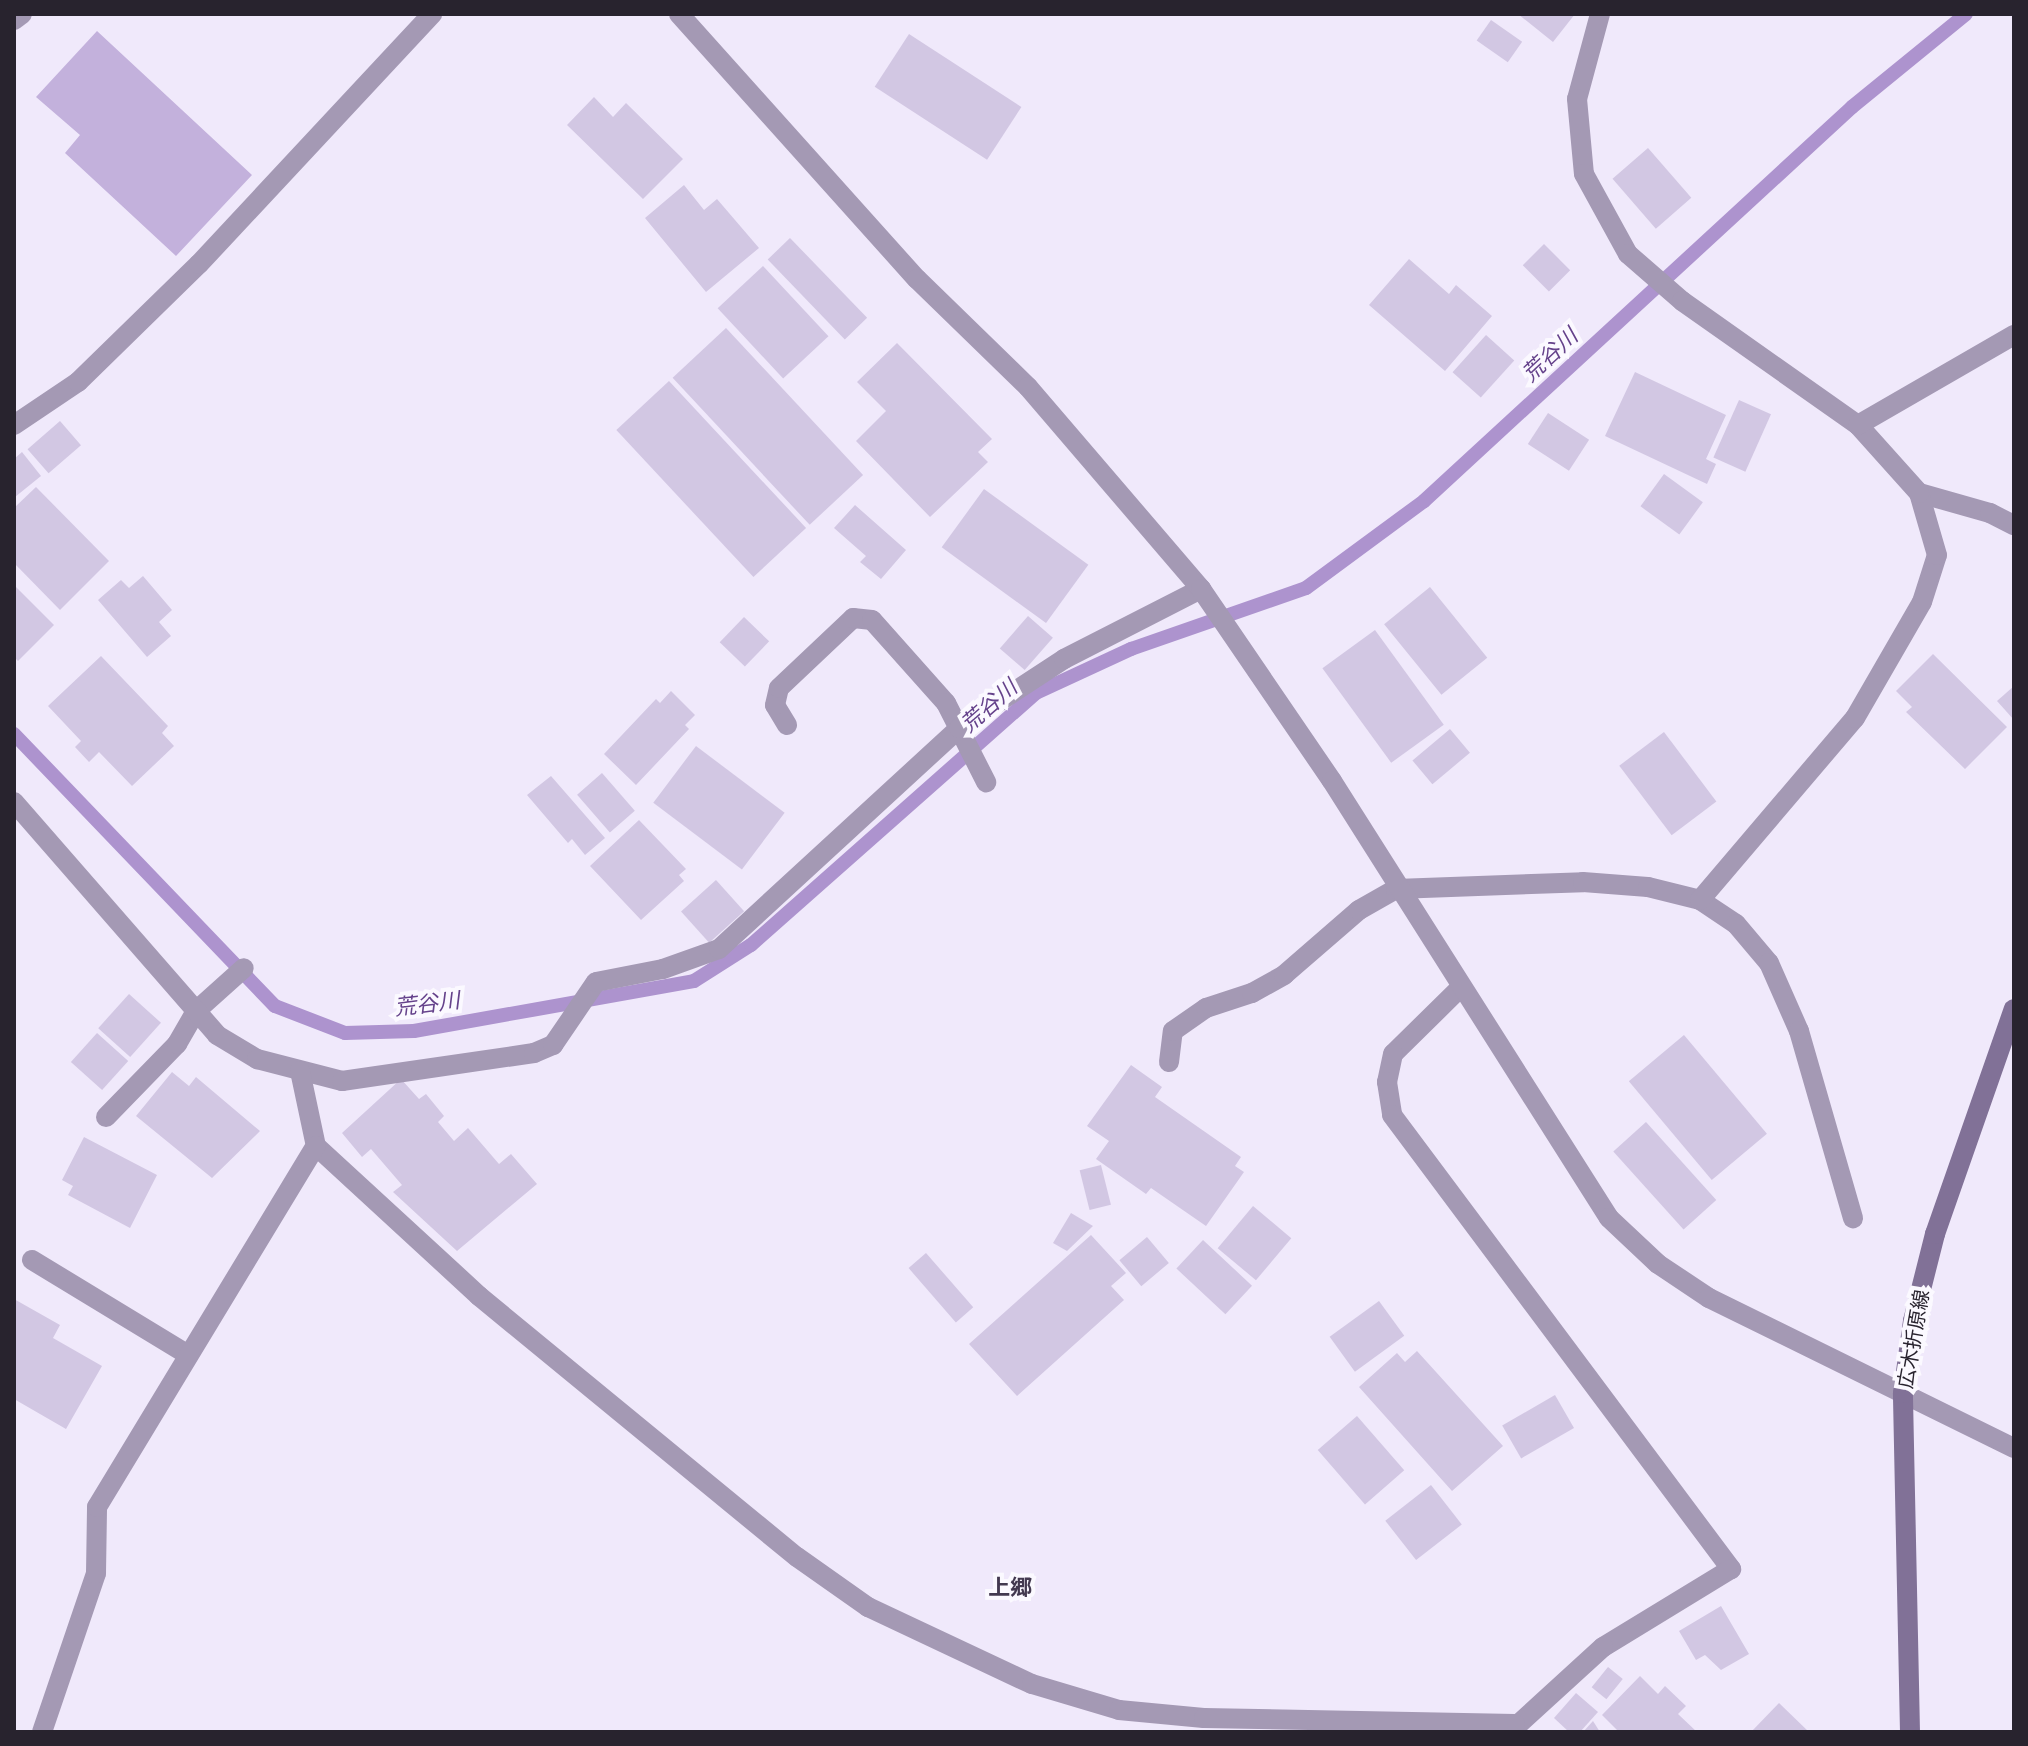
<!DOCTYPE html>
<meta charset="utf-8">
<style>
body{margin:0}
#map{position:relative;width:2028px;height:1746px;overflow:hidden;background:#f0e9fb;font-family:Quicksand,"Noto Sans JP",sans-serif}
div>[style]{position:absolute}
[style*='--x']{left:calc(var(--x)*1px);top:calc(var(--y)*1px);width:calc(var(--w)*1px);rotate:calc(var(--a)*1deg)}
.green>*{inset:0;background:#c3b1dc}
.stream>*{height:14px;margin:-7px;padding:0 7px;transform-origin:7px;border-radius:7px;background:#ad93ce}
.building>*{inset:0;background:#d2c7e3;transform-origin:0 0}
.service>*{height:20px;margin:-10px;padding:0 10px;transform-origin:10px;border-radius:10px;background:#a499b4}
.minor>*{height:20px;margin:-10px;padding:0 10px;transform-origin:10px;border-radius:10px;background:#a499b4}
.tertiary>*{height:20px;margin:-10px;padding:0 10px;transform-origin:10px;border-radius:10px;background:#a499b4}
.secondary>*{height:20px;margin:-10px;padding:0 10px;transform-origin:10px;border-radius:10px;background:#817197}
span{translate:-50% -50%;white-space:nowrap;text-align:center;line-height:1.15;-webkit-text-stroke:8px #fbf9ff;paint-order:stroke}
.street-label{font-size:20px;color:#28232e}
.water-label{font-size:22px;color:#65428b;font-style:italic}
.neighbourhood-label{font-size:22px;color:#433950;font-weight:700}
.frame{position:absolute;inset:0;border:16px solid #28232e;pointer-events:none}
</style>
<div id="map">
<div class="green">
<i style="clip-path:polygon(97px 31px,252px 175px,176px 256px,65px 153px,80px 135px,36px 97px)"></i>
</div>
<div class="stream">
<i style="--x:14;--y:734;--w:377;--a:46.2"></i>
<i style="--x:275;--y:1006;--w:75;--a:21.1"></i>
<i style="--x:345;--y:1033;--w:69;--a:-1.7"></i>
<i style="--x:414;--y:1031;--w:284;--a:-10.1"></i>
<i style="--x:694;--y:981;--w:67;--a:-32.3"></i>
<i style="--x:751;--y:945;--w:380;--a:-41.5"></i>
<i style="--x:1036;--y:693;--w:105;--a:-24.9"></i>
<i style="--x:1131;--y:649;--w:185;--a:-19.2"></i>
<i style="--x:1306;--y:588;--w:147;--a:-36.4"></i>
<i style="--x:1424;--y:501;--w:582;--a:-42.63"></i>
<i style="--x:1852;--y:107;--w:147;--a:-39.2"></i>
</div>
<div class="building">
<i style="clip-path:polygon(1518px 14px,1575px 14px,1553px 42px)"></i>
<i style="left:1491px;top:20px;width:38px;height:25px;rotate:35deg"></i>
<i style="left:909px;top:34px;width:134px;height:63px;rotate:33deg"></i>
<i style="clip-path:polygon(594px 97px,613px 117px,626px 103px,683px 159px,643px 199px,567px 125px)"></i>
<i style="left:1648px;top:148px;width:66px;height:47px;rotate:49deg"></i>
<i style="clip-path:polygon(684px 185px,704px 210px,717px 199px,759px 248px,706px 292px,645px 218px)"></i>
<i style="left:790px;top:238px;width:111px;height:31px;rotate:46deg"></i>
<i style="left:1544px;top:244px;width:37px;height:30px;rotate:45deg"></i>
<i style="clip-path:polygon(1409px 259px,1449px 294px,1456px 285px,1492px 316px,1445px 371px,1369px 305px)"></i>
<i style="left:763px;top:266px;width:96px;height:62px;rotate:47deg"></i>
<i style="left:726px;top:328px;width:201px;height:73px;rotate:47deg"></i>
<i style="left:1486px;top:335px;width:38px;height:50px;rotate:42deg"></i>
<i style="clip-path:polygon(897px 343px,992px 439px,978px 452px,988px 462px,930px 517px,856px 441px,886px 411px,857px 382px)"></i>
<i style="clip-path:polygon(1635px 372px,1726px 415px,1706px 459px,1716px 464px,1707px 484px,1605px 436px)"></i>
<i style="left:669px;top:381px;width:201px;height:72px;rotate:47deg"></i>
<i style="left:1739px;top:400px;width:35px;height:63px;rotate:24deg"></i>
<i style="left:1548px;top:413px;width:49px;height:37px;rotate:33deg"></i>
<i style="left:60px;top:421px;width:32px;height:43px;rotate:49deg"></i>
<i style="clip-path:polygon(22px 452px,41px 476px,15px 497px,14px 459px)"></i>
<i style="left:1664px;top:474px;width:48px;height:40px;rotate:36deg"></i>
<i style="clip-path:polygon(36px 487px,109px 561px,60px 610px,14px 563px,14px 508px)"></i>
<i style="left:984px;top:489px;width:129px;height:72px;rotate:36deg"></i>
<i style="clip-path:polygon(855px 505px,906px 550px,881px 579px,860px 562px,866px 556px,834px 528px)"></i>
<i style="clip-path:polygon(143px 576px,172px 610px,159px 622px,171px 636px,147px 657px,98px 600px,121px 580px,129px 588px)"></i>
<i style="clip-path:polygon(14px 585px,54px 625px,18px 661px,14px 657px)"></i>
<i style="left:1430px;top:587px;width:91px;height:59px;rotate:51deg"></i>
<i style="left:1028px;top:616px;width:33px;height:43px;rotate:41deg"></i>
<i style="left:744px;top:617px;width:35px;height:35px;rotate:44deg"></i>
<i style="left:1375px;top:630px;width:117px;height:65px;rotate:54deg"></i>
<i style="clip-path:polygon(1933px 654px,2007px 727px,1965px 769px,1906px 712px,1912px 707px,1896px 691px)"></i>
<i style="clip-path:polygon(101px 656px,168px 726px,162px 733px,174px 746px,132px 786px,99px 752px,89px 762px,75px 747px,81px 741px,48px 706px)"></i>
<i style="clip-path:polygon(2014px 686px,2014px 720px,1997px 701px)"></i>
<i style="clip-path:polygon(671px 691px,695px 715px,685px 725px,689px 729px,636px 785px,604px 754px,656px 699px,660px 703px)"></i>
<i style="left:1450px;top:729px;width:31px;height:49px;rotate:50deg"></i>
<i style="left:1664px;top:732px;width:87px;height:56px;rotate:53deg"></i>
<i style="left:696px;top:746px;width:111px;height:71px;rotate:37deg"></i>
<i style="left:602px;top:773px;width:50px;height:33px;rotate:49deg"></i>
<i style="clip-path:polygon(551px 776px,605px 838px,585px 855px,572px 839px,568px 843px,527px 795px)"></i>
<i style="clip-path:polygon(639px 820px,686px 869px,679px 875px,684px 881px,641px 920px,590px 866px)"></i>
<i style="left:716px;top:880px;width:42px;height:47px;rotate:48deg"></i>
<i style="left:129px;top:994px;width:43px;height:46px;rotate:42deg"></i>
<i style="left:97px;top:1033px;width:42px;height:39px;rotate:42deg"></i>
<i style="left:1684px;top:1035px;width:129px;height:72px;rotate:50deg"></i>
<i style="clip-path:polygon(1131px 1065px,1162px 1087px,1155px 1097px,1241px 1157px,1235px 1166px,1244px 1172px,1206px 1226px,1151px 1188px,1146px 1194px,1096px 1159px,1109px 1141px,1087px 1126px)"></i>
<i style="clip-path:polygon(172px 1072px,189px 1086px,196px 1077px,260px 1131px,212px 1178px,136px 1116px)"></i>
<i style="clip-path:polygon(401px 1079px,419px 1099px,426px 1094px,444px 1116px,438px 1122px,454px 1141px,468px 1128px,499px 1164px,511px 1154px,537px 1184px,457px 1251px,393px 1192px,402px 1185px,371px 1149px,362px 1157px,342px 1133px)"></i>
<i style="left:1646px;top:1122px;width:105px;height:44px;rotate:48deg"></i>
<i style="clip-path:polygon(84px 1137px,157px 1175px,130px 1228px,68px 1195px,73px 1186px,62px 1180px)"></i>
<i style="left:1101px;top:1165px;width:41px;height:22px;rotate:76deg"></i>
<i style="left:1253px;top:1206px;width:50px;height:55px;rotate:40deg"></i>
<i style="clip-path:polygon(1071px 1213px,1093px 1226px,1067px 1251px,1053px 1243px)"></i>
<i style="clip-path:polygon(1091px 1235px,1126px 1273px,1111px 1286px,1124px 1300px,1017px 1396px,969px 1344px)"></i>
<i style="left:1147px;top:1237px;width:34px;height:36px;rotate:50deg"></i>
<i style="left:1203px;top:1240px;width:67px;height:39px;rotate:43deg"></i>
<i style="left:926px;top:1253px;width:72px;height:23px;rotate:49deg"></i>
<i style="clip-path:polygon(14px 1299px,60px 1325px,53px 1338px,102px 1366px,66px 1429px,14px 1399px)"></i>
<i style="left:1379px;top:1301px;width:43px;height:61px;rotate:54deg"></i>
<i style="clip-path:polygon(1417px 1351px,1503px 1446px,1452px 1491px,1359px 1387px,1397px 1353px,1405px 1362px)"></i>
<i style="left:1555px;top:1395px;width:38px;height:61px;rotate:60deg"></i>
<i style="left:1357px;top:1416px;width:72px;height:52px;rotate:49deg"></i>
<i style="left:1431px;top:1485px;width:50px;height:58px;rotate:52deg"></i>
<i style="clip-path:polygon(1721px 1606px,1749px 1654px,1721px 1670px,1705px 1655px,1696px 1660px,1679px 1631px)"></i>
<i style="left:1608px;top:1667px;width:19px;height:26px;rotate:39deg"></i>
<i style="clip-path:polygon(1640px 1676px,1658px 1694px,1665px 1686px,1686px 1706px,1678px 1714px,1697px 1732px,1619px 1732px,1602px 1715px)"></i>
<i style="clip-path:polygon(1576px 1693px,1598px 1712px,1580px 1732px,1569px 1732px,1554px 1718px)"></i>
<i style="clip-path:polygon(1779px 1703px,1809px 1732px,1751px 1732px)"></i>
<i style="clip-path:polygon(1593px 1721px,1600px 1732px,1583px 1732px)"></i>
</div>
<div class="service">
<i style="--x:14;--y:20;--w:10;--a:-37"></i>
<i style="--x:787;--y:725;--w:23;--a:-121"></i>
<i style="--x:775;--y:705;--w:17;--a:-77"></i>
<i style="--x:779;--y:688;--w:102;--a:-43.4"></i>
<i style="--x:853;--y:618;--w:19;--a:6"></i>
<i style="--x:872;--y:620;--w:111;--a:48.3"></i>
<i style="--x:946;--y:703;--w:89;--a:63.1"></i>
<i style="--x:1169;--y:1062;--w:31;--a:-83"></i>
<i style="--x:1173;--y:1031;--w:40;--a:-34.9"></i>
<i style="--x:1206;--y:1008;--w:48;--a:-18.1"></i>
<i style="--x:1252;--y:993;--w:37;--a:-29"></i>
<i style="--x:1284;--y:975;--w:99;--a:-40.9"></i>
<i style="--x:1359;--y:910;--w:43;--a:-29.6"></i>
<i style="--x:106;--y:1117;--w:102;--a:-45.8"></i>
<i style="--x:177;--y:1044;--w:38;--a:-60"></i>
<i style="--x:196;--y:1011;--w:64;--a:-41.9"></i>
<i style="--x:32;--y:1260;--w:183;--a:31.3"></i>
</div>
<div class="minor">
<i style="--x:1600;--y:14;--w:88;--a:105.1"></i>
<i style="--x:1577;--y:99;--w:75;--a:84.7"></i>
<i style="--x:1584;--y:174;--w:91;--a:61.2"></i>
<i style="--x:1628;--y:254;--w:72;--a:41"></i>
<i style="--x:1682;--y:301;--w:215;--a:35.2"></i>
<i style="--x:14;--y:425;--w:77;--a:-33.9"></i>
<i style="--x:78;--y:382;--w:169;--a:-44.3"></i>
<i style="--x:199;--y:264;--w:342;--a:-47"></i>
<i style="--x:1919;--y:493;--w:74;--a:15.7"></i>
<i style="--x:1990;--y:513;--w:27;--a:27"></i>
<i style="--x:14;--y:802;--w:309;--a:48.9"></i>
<i style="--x:217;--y:1035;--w:47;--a:31"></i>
<i style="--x:257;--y:1059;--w:88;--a:14.5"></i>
<i style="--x:342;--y:1081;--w:194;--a:-8.3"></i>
<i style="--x:534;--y:1053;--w:21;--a:-23"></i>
<i style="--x:553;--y:1045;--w:76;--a:-55.7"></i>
<i style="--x:596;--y:982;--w:68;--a:-11"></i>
<i style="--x:663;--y:969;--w:59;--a:-19.7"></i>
<i style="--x:719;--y:949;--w:326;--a:-42.6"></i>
<i style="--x:959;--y:728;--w:126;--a:-33.3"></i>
<i style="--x:1064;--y:659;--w:154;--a:-27.1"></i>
<i style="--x:1396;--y:889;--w:187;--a:-2.1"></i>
<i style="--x:1583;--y:882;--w:65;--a:4.4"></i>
<i style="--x:1648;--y:887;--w:54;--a:14"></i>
<i style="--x:1700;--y:900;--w:43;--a:33.7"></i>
<i style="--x:1736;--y:924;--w:51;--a:49.8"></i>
<i style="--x:1769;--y:963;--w:74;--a:66.2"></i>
<i style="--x:1799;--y:1031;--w:195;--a:73.9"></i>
<i style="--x:1700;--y:900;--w:239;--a:-49.6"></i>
<i style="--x:1855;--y:718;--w:134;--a:-60"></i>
<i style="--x:1922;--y:602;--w:49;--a:-72.3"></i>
<i style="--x:1937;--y:555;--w:65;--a:-106.2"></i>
<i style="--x:1919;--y:493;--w:91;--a:-131.9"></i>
<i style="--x:1858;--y:425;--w:180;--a:-30"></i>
<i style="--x:1461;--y:987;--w:95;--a:135.4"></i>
<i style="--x:1393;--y:1054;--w:29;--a:102"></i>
<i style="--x:1387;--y:1082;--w:33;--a:81"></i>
<i style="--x:1392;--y:1115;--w:567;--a:53.25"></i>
<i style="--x:1731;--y:1569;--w:150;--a:148.6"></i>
<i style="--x:1603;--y:1647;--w:126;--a:137.6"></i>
<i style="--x:300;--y:1071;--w:77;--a:78"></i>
<i style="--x:316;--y:1146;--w:222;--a:42.6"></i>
<i style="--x:479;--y:1296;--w:411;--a:39.4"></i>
<i style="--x:797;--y:1557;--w:87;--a:35.2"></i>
<i style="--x:868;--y:1607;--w:181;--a:25.2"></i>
<i style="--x:1032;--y:1684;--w:91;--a:16.6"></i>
<i style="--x:1119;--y:1710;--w:85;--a:5.4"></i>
<i style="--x:1204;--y:1718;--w:311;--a:1.1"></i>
<i style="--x:42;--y:1732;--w:168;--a:-71.2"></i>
<i style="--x:96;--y:1573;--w:66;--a:-89.1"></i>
<i style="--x:97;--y:1507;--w:422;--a:-58.8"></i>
</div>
<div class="tertiary">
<i style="--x:679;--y:14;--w:356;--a:48.1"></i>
<i style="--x:917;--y:279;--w:155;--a:44.2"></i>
<i style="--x:1028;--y:387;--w:266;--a:49.4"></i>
<i style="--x:1201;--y:589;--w:232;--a:55.7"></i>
<i style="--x:1332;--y:781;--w:517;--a:57.63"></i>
<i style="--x:1609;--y:1218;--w:67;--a:43.2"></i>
<i style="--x:1658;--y:1264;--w:61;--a:33.7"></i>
<i style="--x:1709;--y:1298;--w:340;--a:26.2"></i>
</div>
<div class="secondary">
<i style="--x:1910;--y:1732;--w:339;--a:-91.2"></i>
<i style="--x:1903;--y:1393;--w:73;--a:-82.1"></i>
<i style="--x:1913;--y:1321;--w:90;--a:-75.8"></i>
<i style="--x:1935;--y:1234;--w:238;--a:-70.7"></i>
</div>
<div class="street-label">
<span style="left:1913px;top:1339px;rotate:-80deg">広木折原線</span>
</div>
<div class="water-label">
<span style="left:1550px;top:355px;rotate:-43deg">荒谷川</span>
<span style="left:989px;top:706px;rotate:-41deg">荒谷川</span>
<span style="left:427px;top:1004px;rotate:-7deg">荒谷川</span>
</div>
<div class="neighbourhood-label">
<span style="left:1010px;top:1588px">上郷</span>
</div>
<div class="frame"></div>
</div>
